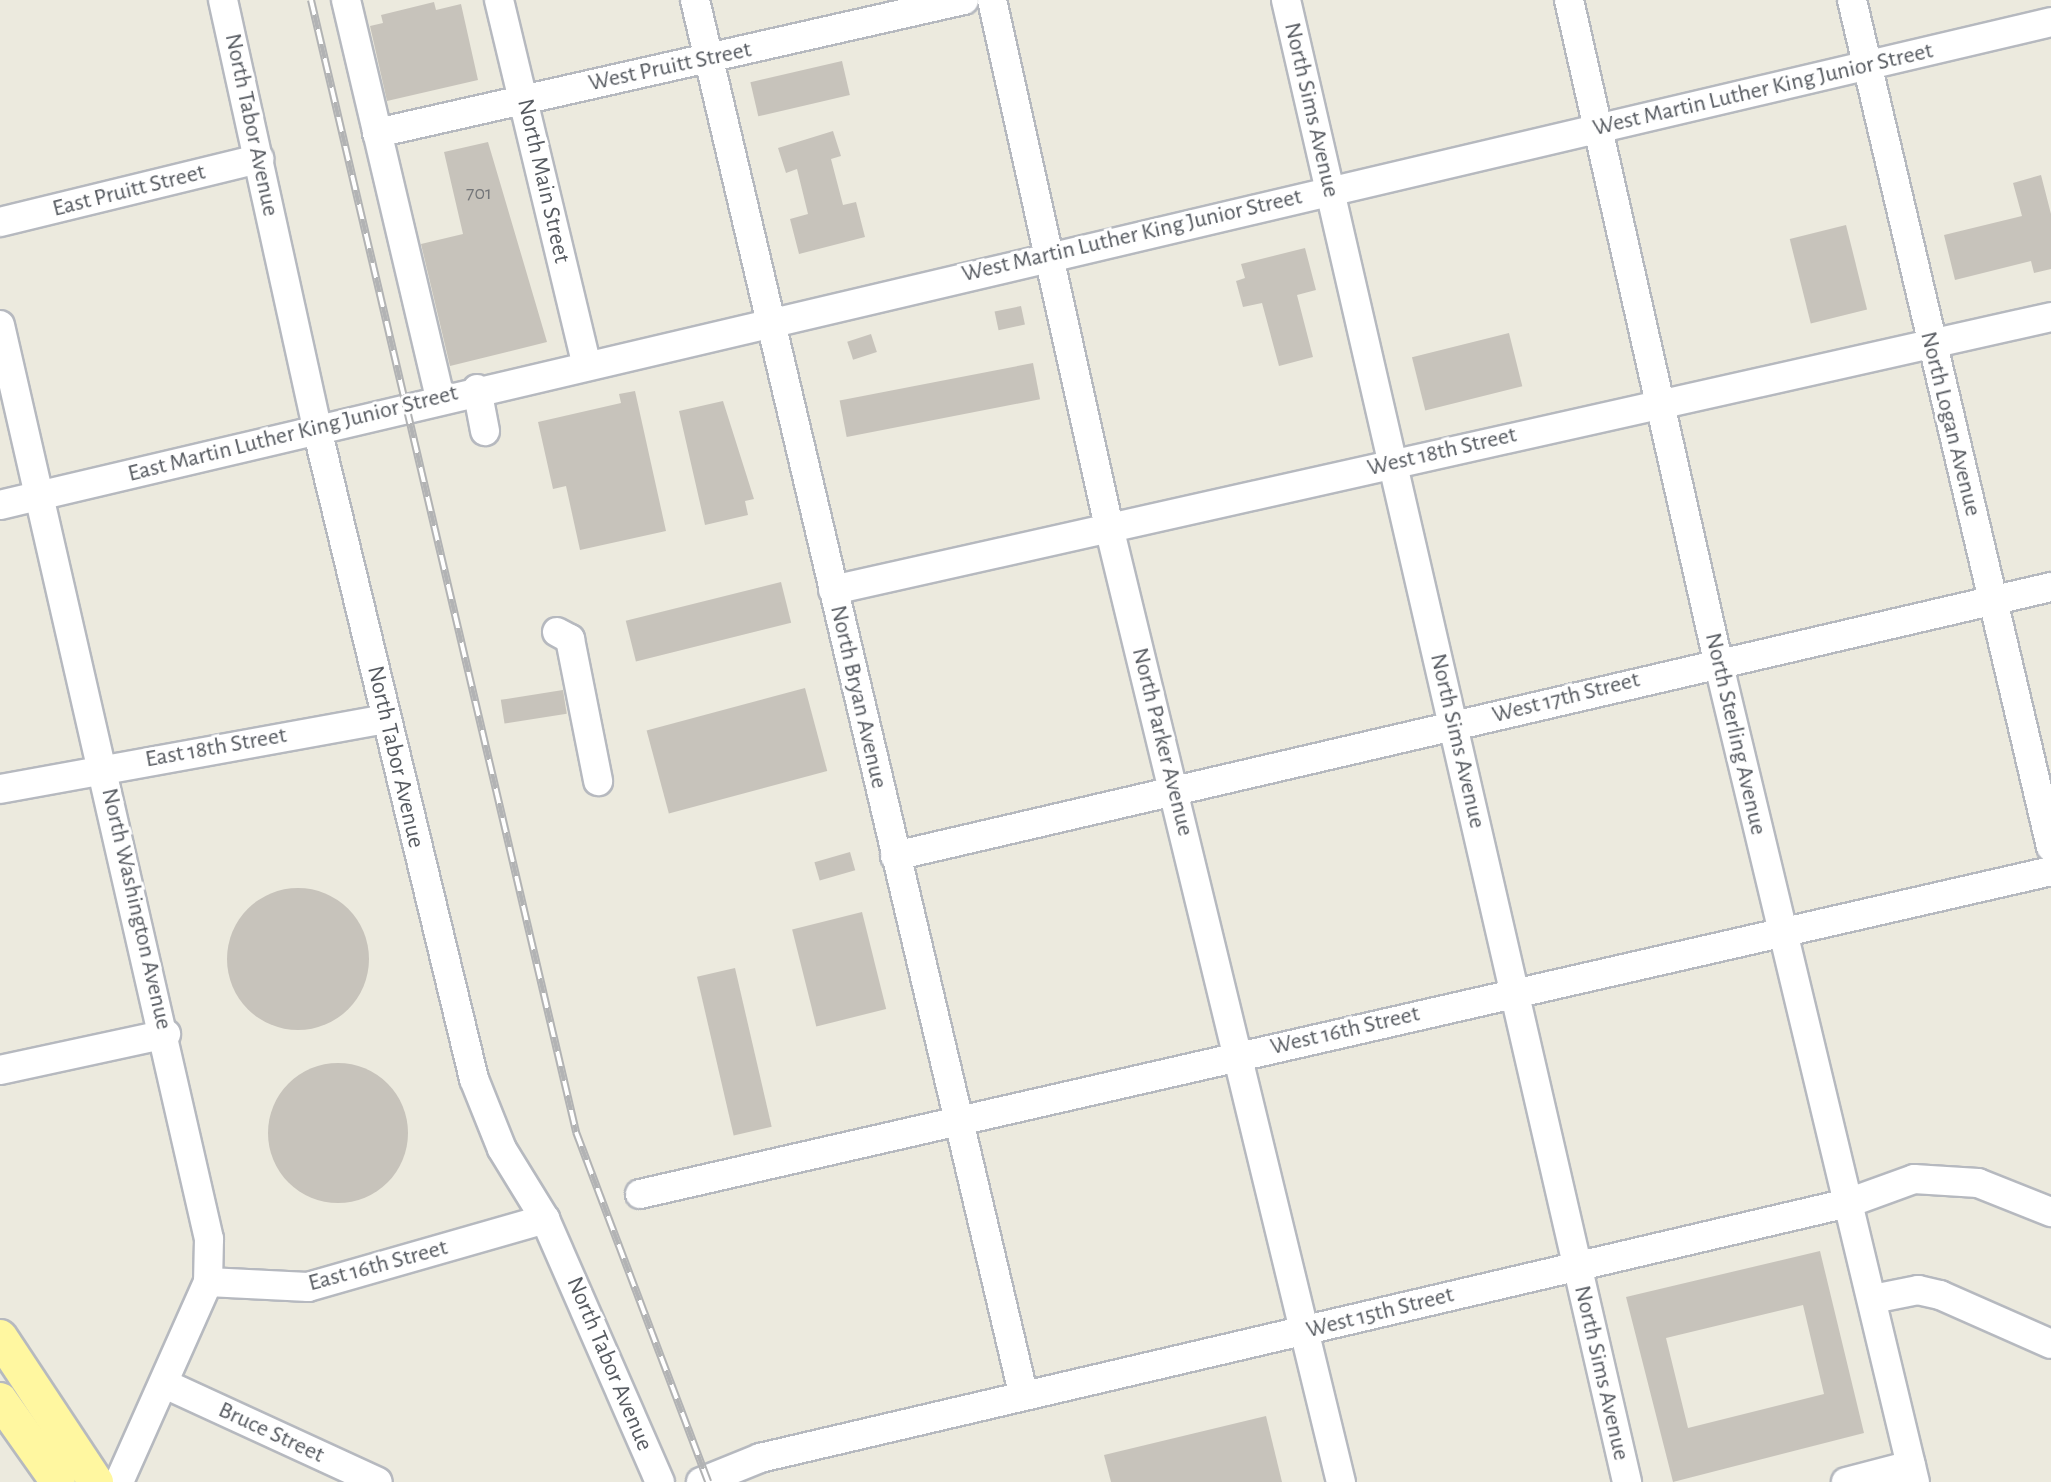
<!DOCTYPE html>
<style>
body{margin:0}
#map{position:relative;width:2051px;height:1482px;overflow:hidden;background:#eceade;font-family:"Alegreya Sans",sans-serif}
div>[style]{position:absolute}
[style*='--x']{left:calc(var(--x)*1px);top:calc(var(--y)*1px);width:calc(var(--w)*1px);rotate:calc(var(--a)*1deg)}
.building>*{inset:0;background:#c7c3bb;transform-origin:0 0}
.round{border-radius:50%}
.roads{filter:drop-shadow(2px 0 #b6b9bf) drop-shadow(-2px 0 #b6b9bf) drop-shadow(0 2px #b6b9bf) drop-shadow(0 -2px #b6b9bf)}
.minor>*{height:28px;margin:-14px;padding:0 14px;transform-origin:14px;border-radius:14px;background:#fff}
.major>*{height:34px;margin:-17px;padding:0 17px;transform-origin:17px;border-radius:17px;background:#fff7a0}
.rail>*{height:8px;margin-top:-4px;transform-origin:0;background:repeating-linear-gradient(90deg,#fff 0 15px,#b2b3b4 0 30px);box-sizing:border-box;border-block:2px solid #b2b3b4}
span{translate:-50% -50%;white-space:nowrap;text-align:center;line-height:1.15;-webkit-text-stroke:6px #fff;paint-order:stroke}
.number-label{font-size:20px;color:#737578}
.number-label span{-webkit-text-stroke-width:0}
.street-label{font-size:24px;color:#575b61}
</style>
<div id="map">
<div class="building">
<i style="clip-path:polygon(434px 2px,436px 10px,461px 4px,478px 80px,387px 101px,370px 26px,383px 23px,381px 15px)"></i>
<i style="left:842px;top:61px;width:35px;height:94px;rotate:77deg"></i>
<i style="clip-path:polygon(833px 131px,841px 156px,831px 159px,843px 205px,856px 202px,865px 237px,799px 254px,790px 219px,808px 214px,797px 169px,786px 173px,778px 148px)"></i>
<i style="clip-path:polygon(488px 142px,547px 342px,450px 366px,421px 244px,463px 234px,444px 152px)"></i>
<i style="clip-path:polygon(2041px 175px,2051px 214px,2051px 269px,2034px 273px,2031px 261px,1955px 280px,1944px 235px,2022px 216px,2013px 183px)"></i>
<i style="left:1846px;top:225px;width:87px;height:58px;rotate:76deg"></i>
<i style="clip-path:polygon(1305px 248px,1316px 290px,1297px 295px,1313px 357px,1279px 366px,1262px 303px,1243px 307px,1236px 281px,1245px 278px,1241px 264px)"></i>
<i style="left:1021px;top:306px;width:19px;height:27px;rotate:78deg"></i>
<i style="left:1509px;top:333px;width:55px;height:100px;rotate:76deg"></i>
<i style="left:871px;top:334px;width:19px;height:25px;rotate:72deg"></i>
<i style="left:1033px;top:363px;width:37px;height:197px;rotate:79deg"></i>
<i style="clip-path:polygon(635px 391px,666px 531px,580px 550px,566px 486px,553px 489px,538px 422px,621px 403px,619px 394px)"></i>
<i style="clip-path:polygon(723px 401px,754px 499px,745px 501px,748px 515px,705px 525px,679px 411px)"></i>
<i style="left:781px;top:582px;width:42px;height:160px;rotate:76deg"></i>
<i style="left:805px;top:688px;width:86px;height:164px;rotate:75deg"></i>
<i style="left:563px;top:690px;width:24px;height:63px;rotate:81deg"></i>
<i style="left:850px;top:852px;width:19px;height:37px;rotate:74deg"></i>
<i class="round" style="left:227px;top:888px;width:142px;height:142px"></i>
<i style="left:862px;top:912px;width:100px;height:72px;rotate:76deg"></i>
<i style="left:735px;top:968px;width:163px;height:39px;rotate:77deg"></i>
<i class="round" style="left:268px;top:1063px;width:140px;height:140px"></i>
<i style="clip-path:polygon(evenodd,1820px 1251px,1864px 1433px,1673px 1482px,1626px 1297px,1820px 1251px,1803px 1305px,1824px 1394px,1688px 1428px,1666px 1338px,1803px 1305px)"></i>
<i style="clip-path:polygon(1266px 1416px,1282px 1482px,1111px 1482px,1104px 1455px)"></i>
</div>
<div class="roads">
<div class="minor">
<i style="--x:223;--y:0;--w:439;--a:77.6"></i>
<i style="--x:317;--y:429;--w:669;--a:76.42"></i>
<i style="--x:474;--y:1079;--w:75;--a:68.2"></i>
<i style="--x:502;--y:1149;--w:82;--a:58.4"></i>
<i style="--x:545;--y:1219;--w:287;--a:66.4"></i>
<i style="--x:346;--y:0;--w:409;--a:76.7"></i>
<i style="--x:499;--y:0;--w:372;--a:76.5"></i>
<i style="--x:695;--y:0;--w:1431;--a:76.75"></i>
<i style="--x:992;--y:0;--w:540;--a:77.48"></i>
<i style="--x:1109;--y:527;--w:983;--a:76.35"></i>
<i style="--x:1286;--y:0;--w:1521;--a:77.04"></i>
<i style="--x:1569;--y:0;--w:678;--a:77.3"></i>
<i style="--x:1718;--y:661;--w:844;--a:76.51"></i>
<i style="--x:1852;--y:0;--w:870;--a:76.78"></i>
<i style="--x:377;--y:133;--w:602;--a:-12.77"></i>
<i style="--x:0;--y:222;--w:267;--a:-13.7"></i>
<i style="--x:0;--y:325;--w:938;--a:77.12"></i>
<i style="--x:209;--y:1239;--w:43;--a:91.3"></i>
<i style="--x:208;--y:1282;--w:219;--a:114"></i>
<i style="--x:477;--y:389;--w:43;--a:79.2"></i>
<i style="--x:0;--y:505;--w:2107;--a:-13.25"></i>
<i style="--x:833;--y:590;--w:1248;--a:-12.63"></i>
<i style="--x:557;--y:632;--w:15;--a:28"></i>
<i style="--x:570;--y:639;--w:145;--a:78.8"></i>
<i style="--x:0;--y:789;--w:392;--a:-10.3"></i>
<i style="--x:895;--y:856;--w:1187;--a:-13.1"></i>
<i style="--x:0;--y:1070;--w:170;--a:-12.2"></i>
<i style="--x:640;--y:1194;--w:1447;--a:-12.89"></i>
<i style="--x:208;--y:1282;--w:100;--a:2.9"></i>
<i style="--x:308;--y:1287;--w:247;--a:-16"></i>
<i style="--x:1873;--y:1299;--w:46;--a:-11.3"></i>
<i style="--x:1918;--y:1290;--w:23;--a:13"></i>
<i style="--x:1940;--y:1295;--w:121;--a:23.8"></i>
<i style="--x:165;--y:1384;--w:234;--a:24.7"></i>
<i style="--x:701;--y:1482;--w:64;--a:-22.1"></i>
<i style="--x:760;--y:1458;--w:1117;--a:-13.19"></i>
<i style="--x:1848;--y:1203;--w:70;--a:-20"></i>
<i style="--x:1914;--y:1179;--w:64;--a:3.6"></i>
<i style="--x:1978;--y:1183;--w:79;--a:21.7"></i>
<i style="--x:1846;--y:1482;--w:67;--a:-14.7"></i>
</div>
<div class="major">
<i style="--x:0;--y:1337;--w:174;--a:56.5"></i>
<i style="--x:0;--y:1400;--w:100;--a:54.7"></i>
</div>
</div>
<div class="rail">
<i style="--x:311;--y:0;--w:1163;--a:76.82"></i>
<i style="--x:576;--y:1132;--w:374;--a:69.3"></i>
</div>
<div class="number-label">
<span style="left:479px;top:193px">701</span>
</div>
<div class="street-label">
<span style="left:670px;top:67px;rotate:-12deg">West Pruitt Street</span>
<span style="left:1763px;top:90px;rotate:-13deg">West Martin Luther King Junior Street</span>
<span style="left:1311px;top:110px;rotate:77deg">North Sims Avenue</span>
<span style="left:251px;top:125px;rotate:78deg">North Tabor Avenue</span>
<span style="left:543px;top:181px;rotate:77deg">North Main Street</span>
<span style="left:129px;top:191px;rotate:-14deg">East Pruitt Street</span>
<span style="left:1132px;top:236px;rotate:-13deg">West Martin Luther King Junior Street</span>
<span style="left:1950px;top:424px;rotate:76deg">North Logan Avenue</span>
<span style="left:293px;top:434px;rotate:-14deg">East Martin Luther King Junior Street</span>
<span style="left:1442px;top:452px;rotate:-13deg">West 18th Street</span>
<span style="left:858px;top:697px;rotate:77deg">North Bryan Avenue</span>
<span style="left:1566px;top:698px;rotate:-14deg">West 17th Street</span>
<span style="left:1735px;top:734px;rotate:77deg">North Sterling Avenue</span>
<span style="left:1457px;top:741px;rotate:77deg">North Sims Avenue</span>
<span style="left:1162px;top:742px;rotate:76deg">North Parker Avenue</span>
<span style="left:216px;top:748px;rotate:-10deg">East 18th Street</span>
<span style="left:395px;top:757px;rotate:77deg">North Tabor Avenue</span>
<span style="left:136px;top:909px;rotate:77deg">North Washington Avenue</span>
<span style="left:1345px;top:1031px;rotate:-13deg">West 16th Street</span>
<span style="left:378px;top:1266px;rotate:-15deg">East 16th Street</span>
<span style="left:1380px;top:1313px;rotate:-14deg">West 15th Street</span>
<span style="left:609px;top:1364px;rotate:67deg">North Tabor Avenue</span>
<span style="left:1601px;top:1373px;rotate:77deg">North Sims Avenue</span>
<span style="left:271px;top:1433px;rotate:25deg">Bruce Street</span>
</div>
</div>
